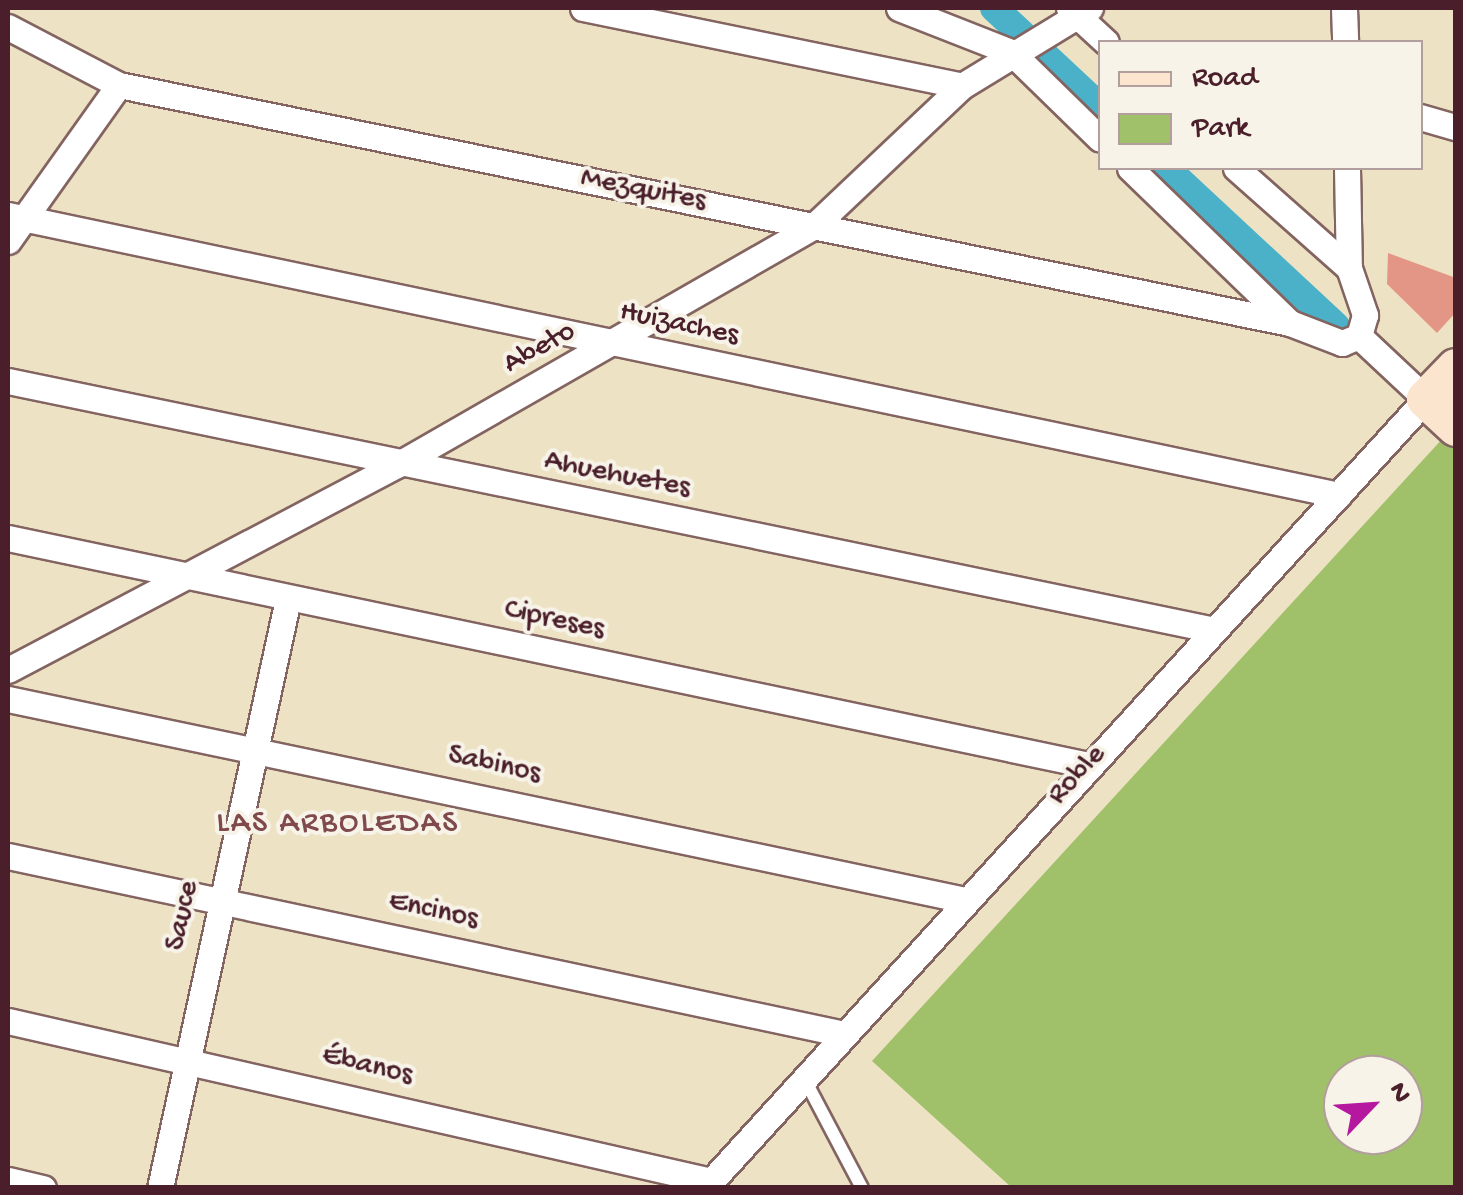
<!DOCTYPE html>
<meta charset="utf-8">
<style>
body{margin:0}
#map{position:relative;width:1463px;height:1195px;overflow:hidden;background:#ede3c4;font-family:"Gochi Hand",sans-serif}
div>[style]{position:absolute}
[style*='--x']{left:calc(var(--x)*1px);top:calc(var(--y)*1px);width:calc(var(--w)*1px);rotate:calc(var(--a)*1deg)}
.green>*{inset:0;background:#a0c16a}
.canal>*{height:28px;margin:-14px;padding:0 14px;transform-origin:14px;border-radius:14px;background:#4ab1c8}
.building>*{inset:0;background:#e49686}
.roads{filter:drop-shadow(2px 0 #836461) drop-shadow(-2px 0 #836461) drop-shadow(0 2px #836461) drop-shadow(0 -2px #836461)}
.lane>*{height:12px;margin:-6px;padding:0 6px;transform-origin:6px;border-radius:6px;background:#fff}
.street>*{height:25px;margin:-12.5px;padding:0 12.5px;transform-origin:12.5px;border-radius:12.5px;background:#fff}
.secondary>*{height:38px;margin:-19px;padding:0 19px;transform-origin:19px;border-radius:19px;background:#fbe5cf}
span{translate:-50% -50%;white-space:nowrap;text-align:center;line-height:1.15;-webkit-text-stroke:8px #f7f3e8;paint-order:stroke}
.street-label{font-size:30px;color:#4a1f2b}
.neighbourhood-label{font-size:32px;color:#80494b;letter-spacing:2.5px}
.frame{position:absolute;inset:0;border:10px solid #4a1f2b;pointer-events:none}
.legend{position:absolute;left:1098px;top:40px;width:325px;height:130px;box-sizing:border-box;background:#f7f3e8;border:2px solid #b29e9c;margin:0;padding:12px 18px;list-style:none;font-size:30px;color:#4a1f2b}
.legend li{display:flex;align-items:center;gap:20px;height:50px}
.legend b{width:50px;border:2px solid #b29e9c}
.north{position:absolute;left:1323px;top:1055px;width:100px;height:100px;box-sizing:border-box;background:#f7f3e8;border:2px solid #b29e9c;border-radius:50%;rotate:65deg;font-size:28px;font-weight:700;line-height:40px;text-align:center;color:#4a1f2b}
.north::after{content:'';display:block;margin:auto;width:35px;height:45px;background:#b5179e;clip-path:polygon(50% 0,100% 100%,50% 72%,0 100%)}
</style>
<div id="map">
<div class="green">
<i style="clip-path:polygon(evenodd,1455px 425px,1455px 1187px,1011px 1187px,872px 1061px,1455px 425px,1343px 1075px,1403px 1075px,1403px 1135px,1343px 1135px,1343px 1075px)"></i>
</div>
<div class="canal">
<i style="--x:994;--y:8;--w:145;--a:43"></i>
<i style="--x:1166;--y:168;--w:232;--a:42.9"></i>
</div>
<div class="building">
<i style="clip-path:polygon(1388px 253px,1456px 278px,1456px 312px,1437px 333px,1387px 284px)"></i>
</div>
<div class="roads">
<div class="lane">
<i style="--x:804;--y:1078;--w:124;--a:62.2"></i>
</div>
<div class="street">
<i style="--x:583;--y:8;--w:387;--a:11.6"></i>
<i style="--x:899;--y:8;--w:120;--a:21.4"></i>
<i style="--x:1011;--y:52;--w:124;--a:44.3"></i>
<i style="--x:1069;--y:8;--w:50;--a:42.6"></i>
<i style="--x:1344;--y:8;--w:34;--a:88"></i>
<i style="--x:8;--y:27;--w:125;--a:27.6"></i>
<i style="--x:119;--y:85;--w:1195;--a:11.49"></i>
<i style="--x:1290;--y:323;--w:56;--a:21"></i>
<i style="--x:1342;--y:343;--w:18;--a:-22"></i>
<i style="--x:1420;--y:117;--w:37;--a:16"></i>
<i style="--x:1130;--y:168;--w:223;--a:44.1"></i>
<i style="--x:1236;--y:168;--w:151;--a:41.5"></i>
<i style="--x:1347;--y:168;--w:100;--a:88.9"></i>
<i style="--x:1349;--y:268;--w:50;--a:71.2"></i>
<i style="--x:1365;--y:315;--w:22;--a:106"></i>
<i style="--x:8;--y:215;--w:1360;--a:11.88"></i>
<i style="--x:8;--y:241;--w:191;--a:-54.6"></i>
<i style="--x:8;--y:381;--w:1232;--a:11.66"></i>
<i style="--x:8;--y:538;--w:1104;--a:11.87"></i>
<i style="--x:8;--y:670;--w:440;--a:-27.8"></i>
<i style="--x:397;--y:465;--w:481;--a:-29.8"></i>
<i style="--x:814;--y:226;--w:204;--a:-43.4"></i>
<i style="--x:962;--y:86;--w:150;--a:-31.4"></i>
<i style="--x:8;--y:699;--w:978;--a:11.86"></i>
<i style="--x:8;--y:856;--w:855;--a:12.02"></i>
<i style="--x:8;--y:1021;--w:721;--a:12.82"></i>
<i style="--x:8;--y:1180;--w:36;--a:13"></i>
<i style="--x:160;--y:1188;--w:603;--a:-77.74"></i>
<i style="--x:705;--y:1188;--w:1069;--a:-47.58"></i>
<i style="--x:1426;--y:399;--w:92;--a:-136.8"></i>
</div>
<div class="secondary">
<i style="--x:1456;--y:368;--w:43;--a:134.1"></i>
<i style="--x:1426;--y:399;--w:41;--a:43"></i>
</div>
</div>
<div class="street-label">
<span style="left:643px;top:191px;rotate:11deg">Mezquites</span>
<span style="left:679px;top:325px;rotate:12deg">Huizaches</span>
<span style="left:540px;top:349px;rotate:-29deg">Abeto</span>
<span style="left:617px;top:476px;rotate:11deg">Ahuehuetes</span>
<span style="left:554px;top:621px;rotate:12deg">Cipreses</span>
<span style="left:494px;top:766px;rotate:12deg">Sabinos</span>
<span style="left:1078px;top:776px;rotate:-47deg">Roble</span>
<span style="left:433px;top:912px;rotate:12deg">Encinos</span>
<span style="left:184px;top:916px;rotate:-78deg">Sauce</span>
<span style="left:367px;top:1067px;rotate:13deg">Ébanos</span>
</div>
<div class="neighbourhood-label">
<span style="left:338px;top:824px">LAS ARBOLEDAS</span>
</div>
<div class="frame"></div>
<ul class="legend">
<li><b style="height:12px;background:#fbe5cf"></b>Road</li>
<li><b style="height:28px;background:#a0c16a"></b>Park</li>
</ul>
<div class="north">N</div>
</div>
